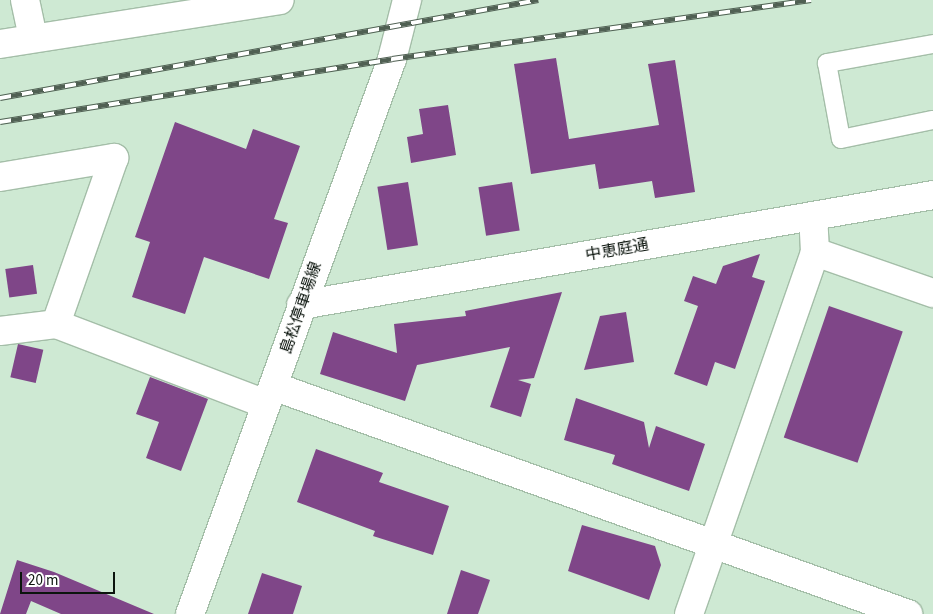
<!DOCTYPE html>
<meta charset="utf-8">
<style>
body{margin:0}
#map{position:relative;width:933px;height:614px;overflow:hidden;background:#cee9d3;font-family:"Source Sans 3","Noto Sans JP",sans-serif}
div>[style]{position:absolute}
[style*='--x']{left:calc(var(--x)*1px);top:calc(var(--y)*1px);width:calc(var(--w)*1px);rotate:calc(var(--a)*1deg)}
.building>*{inset:0;background:#7f4688;transform-origin:0 0}
.roads{filter:drop-shadow(1px 0 #a4bea8) drop-shadow(-1px 0 #a4bea8) drop-shadow(0 1px #a4bea8) drop-shadow(0 -1px #a4bea8)}
.lane>*{height:18px;margin:-9px;padding:0 9px;transform-origin:9px;border-radius:9px;background:#fff}
.street>*{height:28px;margin:-14px;padding:0 14px;transform-origin:14px;border-radius:14px;background:#fff}
.secondary>*{height:28px;margin:-14px;padding:0 14px;transform-origin:14px;border-radius:14px;background:#fff}
.rail>*{height:5.5px;margin-top:-2.75px;transform-origin:0;background:repeating-linear-gradient(90deg,#fff 0 11px,#506053 0 22px);box-sizing:border-box;border-block:1px solid #506053}
span{translate:-50% -50%;white-space:nowrap;text-align:center;line-height:1.15;-webkit-text-stroke:5px #fff;paint-order:stroke}
.street-label{font-size:16px;color:#0b140d}
.scale{position:absolute;left:20px;top:572px;width:95px;height:22px;box-sizing:border-box;border:2px solid #0b140d;border-top:0;padding-left:6px;font-size:15px;line-height:18px;white-space:nowrap;color:#0b140d;-webkit-text-stroke:4px #fff;paint-order:stroke}
</style>
<div id="map">
<div class="building">
<i style="clip-path:polygon(556px 58px,569px 139px,659px 125px,648px 64px,675px 60px,695px 192px,655px 198px,652px 181px,599px 189px,595px 164px,531px 174px,514px 64px)"></i>
<i style="clip-path:polygon(448px 105px,456px 155px,411px 163px,407px 137px,423px 134px,419px 109px)"></i>
<i style="clip-path:polygon(175px 122px,246px 149px,253px 129px,300px 146px,274px 219px,288px 223px,269px 279px,204px 257px,185px 314px,132px 297px,150px 242px,135px 237px)"></i>
<i style="left:408px;top:182px;width:64px;height:31px;rotate:81deg"></i>
<i style="left:512px;top:182px;width:49px;height:34px;rotate:81deg"></i>
<i style="clip-path:polygon(760px 254px,752px 277px,765px 281px,735px 369px,715px 362px,707px 386px,674px 374px,698px 306px,684px 301px,693px 276px,716px 284px,723px 266px)"></i>
<i style="left:33px;top:265px;width:29px;height:28px;rotate:82deg"></i>
<i style="clip-path:polygon(562px 292px,534px 378px,518px 380px,531px 384px,521px 417px,490px 407px,510px 347px,417px 365px,405px 401px,320px 374px,333px 332px,397px 353px,394px 324px,466px 316px,465px 311px)"></i>
<i style="left:829px;top:306px;width:78px;height:139px;rotate:19deg"></i>
<i style="clip-path:polygon(626px 312px,634px 362px,584px 370px,600px 316px)"></i>
<i style="left:18px;top:344px;width:26px;height:34px;rotate:13deg"></i>
<i style="clip-path:polygon(150px 377px,208px 399px,181px 471px,146px 458px,159px 422px,136px 414px)"></i>
<i style="clip-path:polygon(576px 398px,644px 422px,649px 448px,656px 426px,705px 444px,689px 491px,612px 464px,615px 455px,564px 440px)"></i>
<i style="clip-path:polygon(316px 449px,383px 473px,379px 482px,449px 506px,433px 555px,373px 536px,375px 531px,297px 502px)"></i>
<i style="clip-path:polygon(582px 525px,655px 546px,661px 565px,649px 600px,568px 571px)"></i>
<i style="clip-path:polygon(17px 560px,54px 572px,154px 614px,61px 614px,31px 601px,26px 614px,0 614px)"></i>
<i style="clip-path:polygon(461px 570px,490px 580px,478px 614px,447px 614px)"></i>
<i style="clip-path:polygon(262px 573px,302px 586px,293px 614px,248px 614px)"></i>
</div>
<div class="roads">
<div class="lane">
<i style="--x:933;--y:44;--w:108;--a:169.8"></i>
<i style="--x:827;--y:63;--w:77;--a:79.6"></i>
<i style="--x:841;--y:139;--w:94;--a:-11.7"></i>
</div>
<div class="street">
<i style="--x:25;--y:0;--w:39;--a:78"></i>
<i style="--x:0;--y:44;--w:283;--a:-8.9"></i>
<i style="--x:0;--y:177;--w:116;--a:-9.5"></i>
<i style="--x:114;--y:158;--w:176;--a:109.3"></i>
<i style="--x:815;--y:252;--w:125;--a:19.2"></i>
<i style="--x:0;--y:331;--w:56;--a:-7.1"></i>
<i style="--x:56;--y:324;--w:224;--a:20.9"></i>
<i style="--x:273;--y:386;--w:675;--a:19.75"></i>
<i style="--x:689;--y:614;--w:383;--a:-70.8"></i>
<i style="--x:815;--y:252;--w:35;--a:-93"></i>
</div>
<div class="secondary">
<i style="--x:301;--y:305;--w:642;--a:-9.87"></i>
<i style="--x:190;--y:614;--w:591;--a:-70"></i>
<i style="--x:392;--y:59;--w:61;--a:-75.7"></i>
</div>
</div>
<div class="rail">
<i style="--x:0;--y:98;--w:547;--a:-10.32"></i>
<i style="--x:0;--y:122;--w:397;--a:-9.1"></i>
<i style="--x:392;--y:59;--w:423;--a:-8"></i>
</div>
<div class="street-label">
<span style="left:617px;top:250px;rotate:-10deg">中恵庭通</span>
<span style="left:301px;top:308px;rotate:-71deg">島松停車場線</span>
</div>
<div class="scale">20 m</div>
</div>
